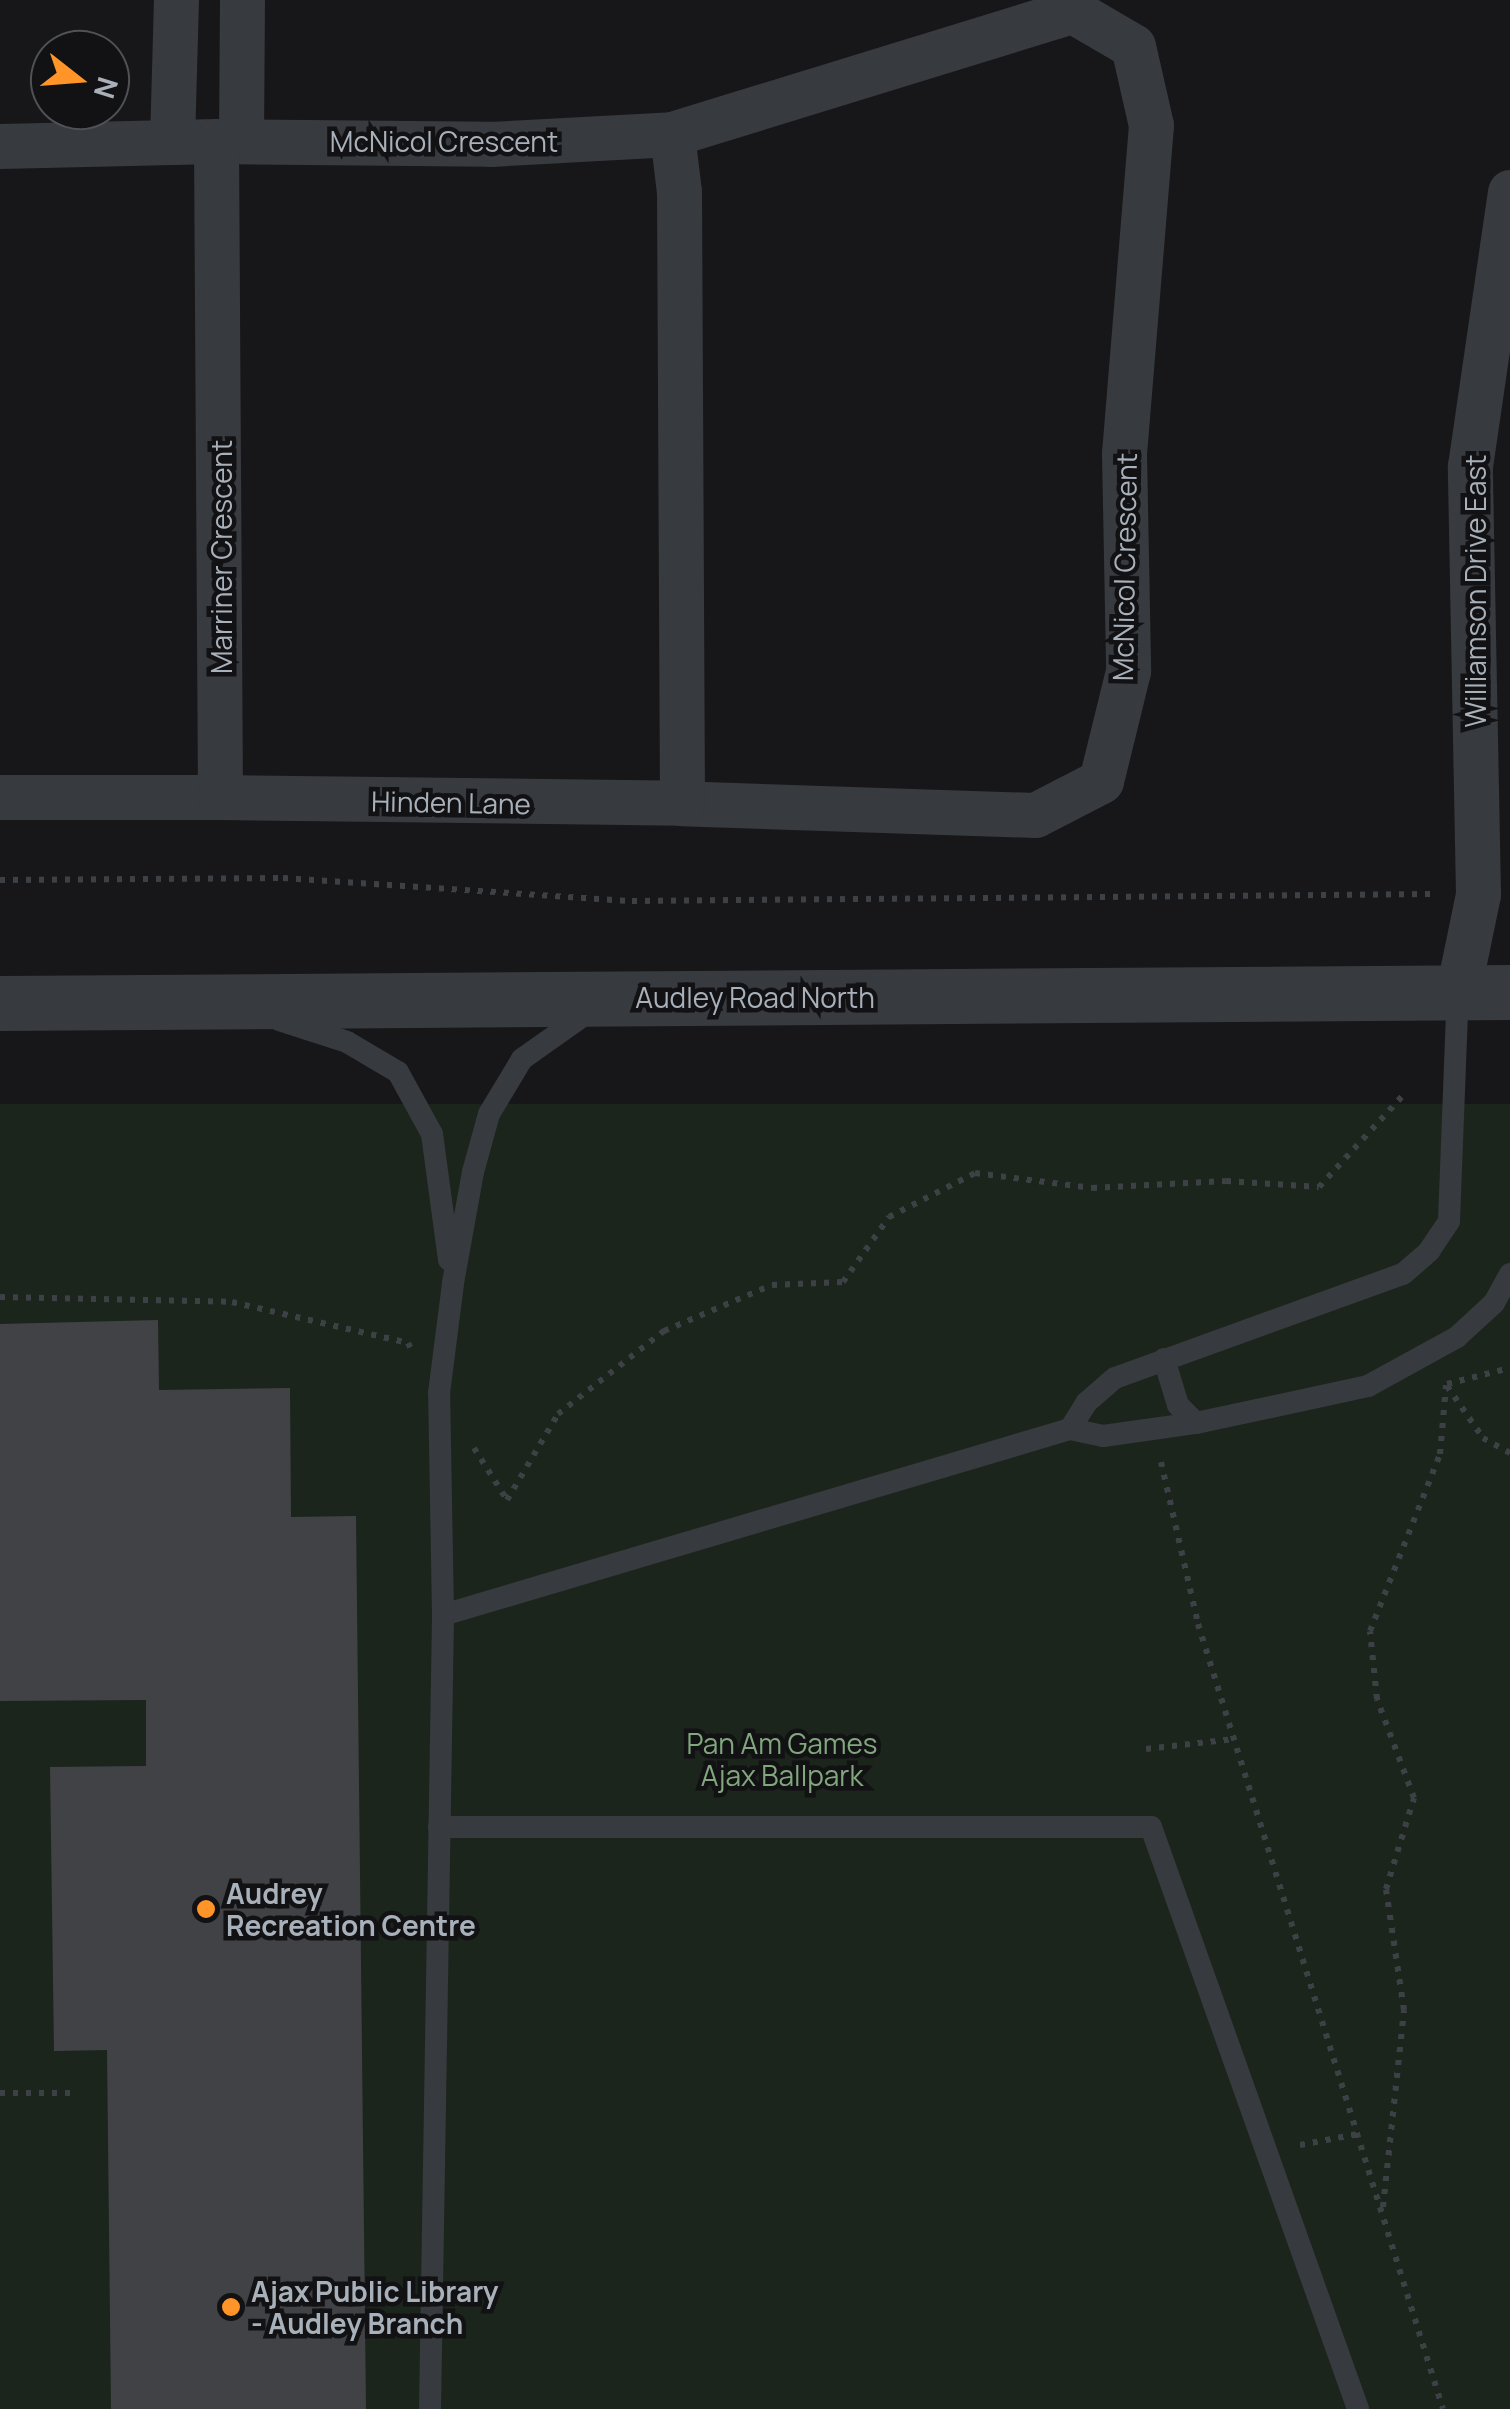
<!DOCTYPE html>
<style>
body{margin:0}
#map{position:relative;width:1510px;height:2409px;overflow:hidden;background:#171719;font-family:Manrope,sans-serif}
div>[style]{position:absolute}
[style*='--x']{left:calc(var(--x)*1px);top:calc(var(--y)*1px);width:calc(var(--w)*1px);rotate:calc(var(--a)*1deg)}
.green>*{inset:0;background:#1c251c;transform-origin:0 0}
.building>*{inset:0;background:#414246}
.path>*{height:6px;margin-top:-3px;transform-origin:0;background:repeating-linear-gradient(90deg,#3d4146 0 5px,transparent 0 13px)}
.service>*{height:22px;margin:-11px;padding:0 11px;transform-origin:11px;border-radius:11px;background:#373a3f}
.minor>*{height:45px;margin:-22.5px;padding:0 22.5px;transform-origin:22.5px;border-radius:22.5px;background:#373a3f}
.tertiary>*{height:55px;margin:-27.5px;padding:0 27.5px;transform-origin:27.5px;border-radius:27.5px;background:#373a3f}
.dots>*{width:28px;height:28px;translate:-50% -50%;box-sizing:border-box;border:5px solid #121214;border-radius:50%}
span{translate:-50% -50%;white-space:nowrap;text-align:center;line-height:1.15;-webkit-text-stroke:9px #121214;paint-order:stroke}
.street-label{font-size:28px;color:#a8b0ba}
.park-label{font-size:28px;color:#81a77d}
.poi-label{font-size:28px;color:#a8b0ba;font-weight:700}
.left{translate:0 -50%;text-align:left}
.north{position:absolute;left:30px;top:30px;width:100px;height:100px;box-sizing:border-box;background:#121214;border:2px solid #4e5156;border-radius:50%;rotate:107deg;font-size:28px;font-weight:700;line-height:40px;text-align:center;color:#a8b0ba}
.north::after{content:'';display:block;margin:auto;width:35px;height:45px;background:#ff9529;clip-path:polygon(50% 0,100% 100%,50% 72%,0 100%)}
</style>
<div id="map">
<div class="green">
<i style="left:0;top:1104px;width:1510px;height:1305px"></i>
</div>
<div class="building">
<i style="clip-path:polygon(158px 1320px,159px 1390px,290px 1388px,291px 1517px,356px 1516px,366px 2409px,111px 2409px,107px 2050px,54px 2051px,50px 1767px,146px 1766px,146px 1700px,0 1701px,0 1324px)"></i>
</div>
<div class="path">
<i style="--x:0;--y:880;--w:283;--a:-0.4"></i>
<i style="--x:283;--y:878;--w:350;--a:3.8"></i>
<i style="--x:632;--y:901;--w:801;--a:-0.5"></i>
<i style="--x:0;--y:1297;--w:232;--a:1.2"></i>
<i style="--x:232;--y:1302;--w:181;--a:13.1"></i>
<i style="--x:408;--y:1343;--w:7;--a:63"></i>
<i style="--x:1447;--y:1384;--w:65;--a:-14.3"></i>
<i style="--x:1447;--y:1386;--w:63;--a:55.3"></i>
<i style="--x:1483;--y:1438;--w:31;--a:29"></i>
<i style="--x:474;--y:1448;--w:62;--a:57.6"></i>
<i style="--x:507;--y:1500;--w:100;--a:-59.3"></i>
<i style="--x:558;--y:1414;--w:135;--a:-38.1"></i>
<i style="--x:664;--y:1331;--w:117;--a:-23.1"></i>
<i style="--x:772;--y:1285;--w:71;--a:-2.4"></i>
<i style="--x:843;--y:1282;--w:80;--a:-54.7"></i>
<i style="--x:889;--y:1217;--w:97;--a:-27.1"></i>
<i style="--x:975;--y:1173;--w:118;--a:7.3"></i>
<i style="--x:1092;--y:1188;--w:134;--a:-3"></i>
<i style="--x:1226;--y:1181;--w:93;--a:3.7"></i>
<i style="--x:1319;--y:1187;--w:129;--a:-47.5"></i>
<i style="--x:1161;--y:1462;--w:166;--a:77.1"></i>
<i style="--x:1198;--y:1624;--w:822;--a:72.67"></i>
<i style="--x:1146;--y:1749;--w:89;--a:-6.5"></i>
<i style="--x:0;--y:2093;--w:77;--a:0"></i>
<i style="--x:1300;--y:2145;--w:59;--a:-10.7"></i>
<i style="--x:1383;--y:2207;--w:198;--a:-83.9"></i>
<i style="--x:1404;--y:2010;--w:122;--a:-98.5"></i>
<i style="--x:1386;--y:1889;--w:95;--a:-72.9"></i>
<i style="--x:1414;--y:1798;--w:106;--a:-110.5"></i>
<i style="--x:1377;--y:1699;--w:68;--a:-95.9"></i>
<i style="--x:1370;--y:1631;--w:190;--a:-68.4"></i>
<i style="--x:1440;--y:1454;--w:69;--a:-85"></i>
</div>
<div class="service">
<i style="--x:279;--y:1020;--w:71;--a:17.9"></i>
<i style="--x:347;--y:1042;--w:59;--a:30.5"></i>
<i style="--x:398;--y:1072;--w:71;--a:61.3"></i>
<i style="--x:432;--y:1134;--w:127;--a:82.3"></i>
<i style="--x:1164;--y:1359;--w:48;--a:73.1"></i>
<i style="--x:1178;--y:1405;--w:25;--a:45"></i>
<i style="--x:1070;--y:1429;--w:31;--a:-58"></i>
<i style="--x:1086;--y:1403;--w:38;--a:-41"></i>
<i style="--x:1115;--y:1378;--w:306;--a:-19.9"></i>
<i style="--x:1403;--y:1274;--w:35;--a:-41"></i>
<i style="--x:1429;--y:1251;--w:36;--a:-56"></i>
<i style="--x:1449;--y:1221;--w:230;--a:-87.8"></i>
<i style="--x:443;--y:1615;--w:654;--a:-16.52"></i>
<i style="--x:1070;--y:1429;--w:34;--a:12"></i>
<i style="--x:1103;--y:1436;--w:94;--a:-8"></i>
<i style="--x:1196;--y:1423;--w:176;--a:-12.1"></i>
<i style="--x:1368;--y:1386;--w:102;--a:-28.8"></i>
<i style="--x:1457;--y:1337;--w:50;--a:-42.6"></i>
<i style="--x:1494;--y:1303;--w:33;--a:-61"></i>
<i style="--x:439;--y:1827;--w:712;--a:0"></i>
<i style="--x:1151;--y:1827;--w:618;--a:70.42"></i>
<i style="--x:430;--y:2409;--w:794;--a:-89.06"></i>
<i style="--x:443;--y:1615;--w:222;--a:-91"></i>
<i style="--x:439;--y:1393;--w:111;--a:-82.7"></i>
<i style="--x:453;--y:1283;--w:113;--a:-79.8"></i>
<i style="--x:473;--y:1172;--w:60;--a:-74.6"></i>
<i style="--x:489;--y:1114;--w:64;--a:-59"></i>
<i style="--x:522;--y:1059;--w:87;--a:-35.2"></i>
</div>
<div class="minor">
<i style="--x:241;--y:141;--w:141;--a:-89.6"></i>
<i style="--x:172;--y:142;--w:142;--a:-88.4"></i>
<i style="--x:0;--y:146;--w:216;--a:-1.3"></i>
<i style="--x:216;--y:141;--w:274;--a:0.6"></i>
<i style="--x:490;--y:144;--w:182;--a:-3.1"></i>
<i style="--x:672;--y:134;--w:419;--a:-17.1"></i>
<i style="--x:1073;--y:11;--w:69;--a:30.3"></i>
<i style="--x:1133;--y:46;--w:81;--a:77.2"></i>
<i style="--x:1151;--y:125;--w:329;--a:94.7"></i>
<i style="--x:1124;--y:453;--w:218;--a:88.9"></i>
<i style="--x:1128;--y:671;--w:113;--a:103.8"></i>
<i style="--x:1101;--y:781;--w:74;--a:152.7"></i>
<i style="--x:1035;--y:815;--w:353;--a:-178.1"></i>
<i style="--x:682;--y:803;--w:611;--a:-90.28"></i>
<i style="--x:679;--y:192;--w:58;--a:-96.9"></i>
<i style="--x:0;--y:797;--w:220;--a:0"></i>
<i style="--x:220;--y:797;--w:656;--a:-90.35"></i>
<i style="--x:220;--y:797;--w:462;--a:0.7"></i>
<i style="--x:1458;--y:991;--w:99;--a:-78.3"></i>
<i style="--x:1478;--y:894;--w:428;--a:-91.1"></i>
<i style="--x:1470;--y:466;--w:277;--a:-81.7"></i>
</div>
<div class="tertiary">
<i style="--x:0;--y:1003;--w:1510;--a:-0.42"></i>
</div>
<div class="dots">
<i style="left:206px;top:1909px;background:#ff9529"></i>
<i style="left:231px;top:2307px;background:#ff9529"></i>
</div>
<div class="street-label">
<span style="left:444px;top:141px">McNicol Crescent</span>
<span style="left:221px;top:557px;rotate:-90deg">Marriner Crescent</span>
<span style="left:1124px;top:567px;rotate:-89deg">McNicol Crescent</span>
<span style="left:1475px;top:591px;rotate:-90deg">Williamson Drive East</span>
<span style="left:451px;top:802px;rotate:1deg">Hinden Lane</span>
<span style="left:755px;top:997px">Audley Road North</span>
</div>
<div class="park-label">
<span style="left:782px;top:1759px">Pan Am Games<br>Ajax Ballpark</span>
</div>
<div class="poi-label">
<span class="left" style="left:226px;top:1909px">Audrey<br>Recreation Centre</span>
<span class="left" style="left:251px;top:2307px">Ajax Public Library<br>- Audley Branch</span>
</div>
<div class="north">N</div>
</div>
